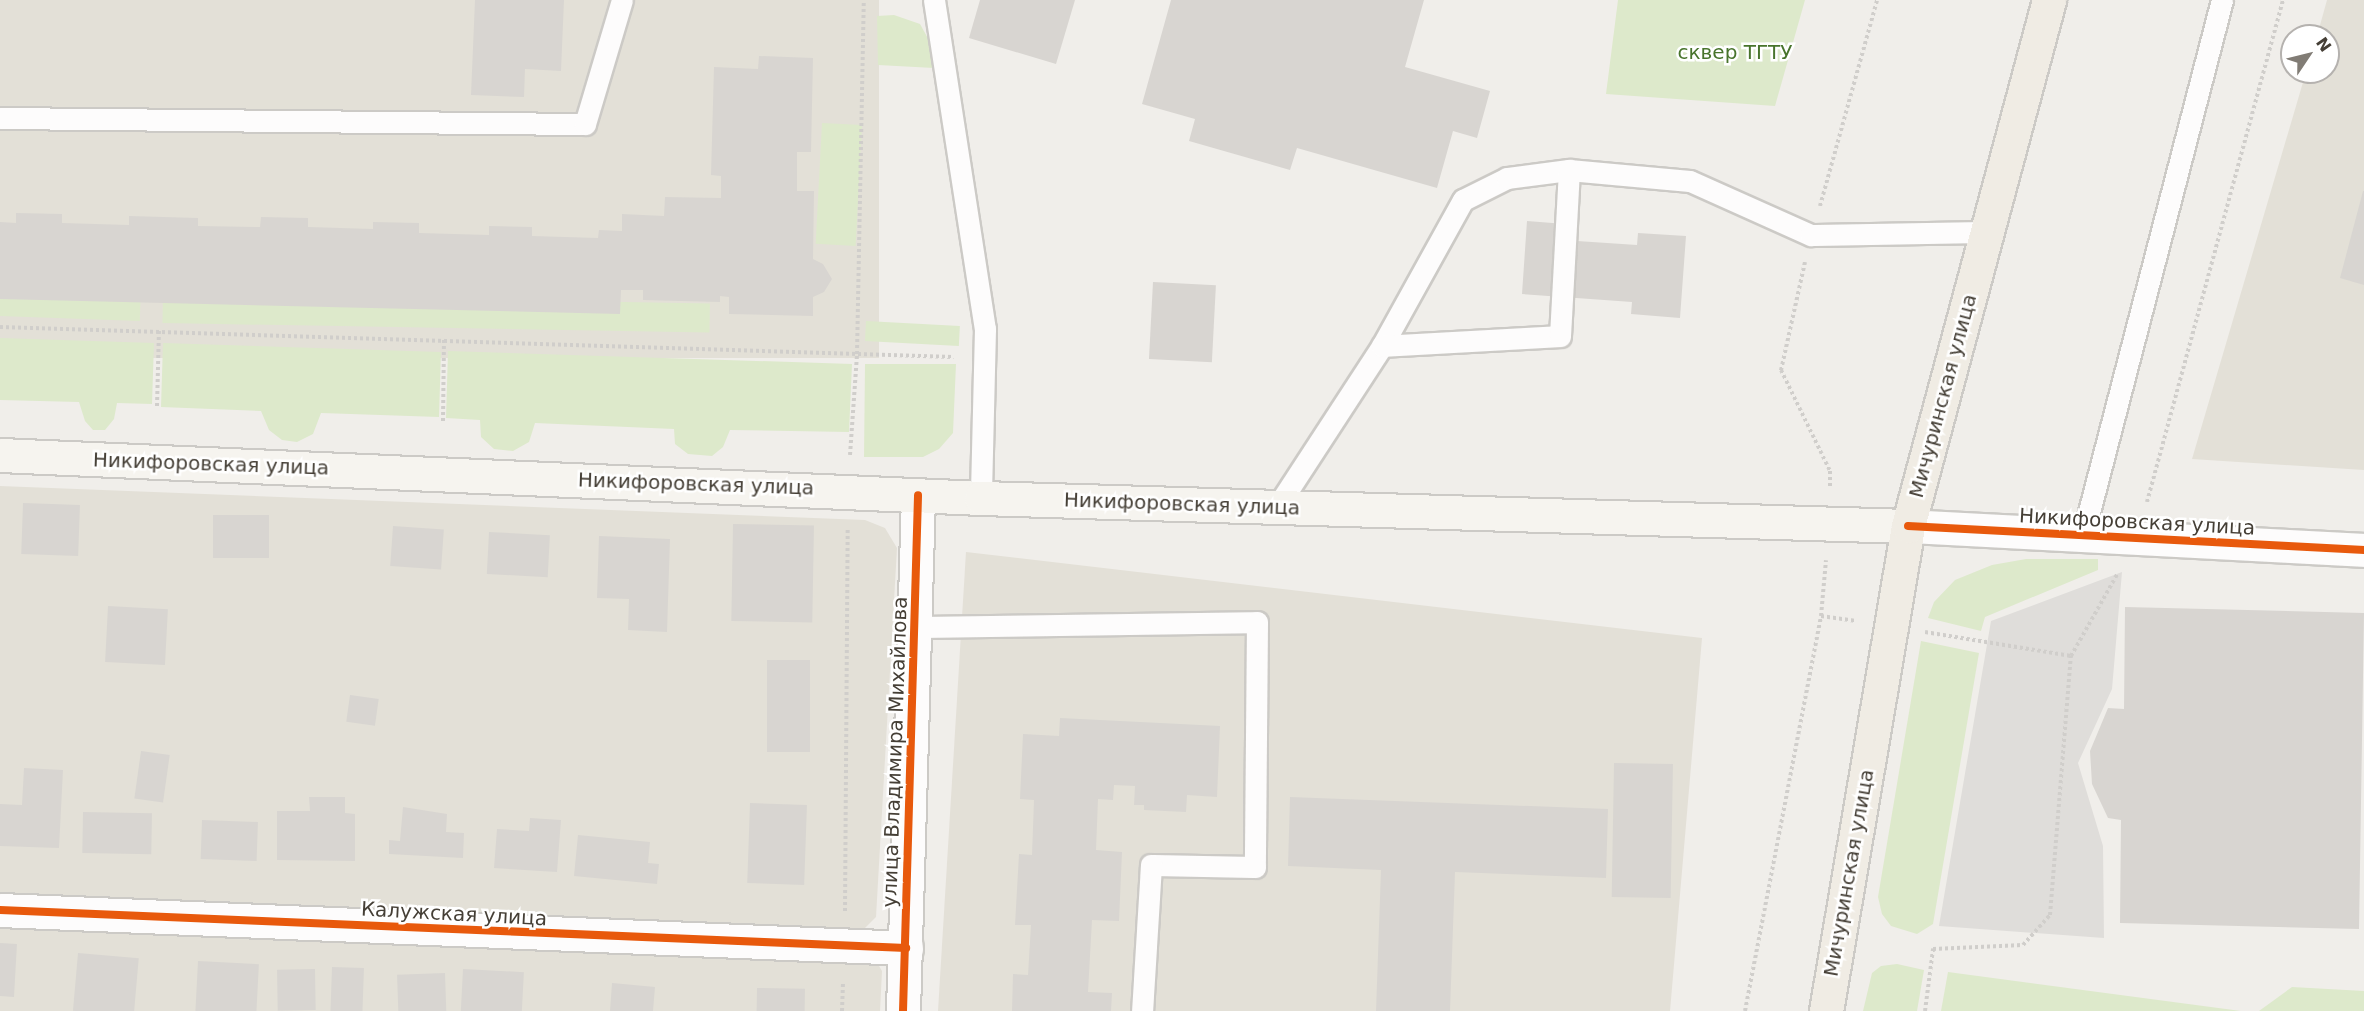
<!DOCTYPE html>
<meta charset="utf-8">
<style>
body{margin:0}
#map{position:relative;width:2364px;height:1011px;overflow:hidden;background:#f0eeea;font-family:"DejaVu Sans",sans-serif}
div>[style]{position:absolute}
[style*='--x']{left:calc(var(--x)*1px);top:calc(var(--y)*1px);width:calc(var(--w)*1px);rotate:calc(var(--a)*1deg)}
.residential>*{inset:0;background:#e3e0d7;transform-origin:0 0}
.green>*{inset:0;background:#dde9cb;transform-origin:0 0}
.parking>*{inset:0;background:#dfddda}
.building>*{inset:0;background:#d8d5d1;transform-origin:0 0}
.path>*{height:4px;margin-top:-2px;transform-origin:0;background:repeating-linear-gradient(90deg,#d0cecb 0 3px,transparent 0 6px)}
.roads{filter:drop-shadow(2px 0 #cccac6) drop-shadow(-2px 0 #cccac6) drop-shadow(0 2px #cccac6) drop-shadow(0 -2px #cccac6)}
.service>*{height:21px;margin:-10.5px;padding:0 10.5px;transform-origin:10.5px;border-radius:10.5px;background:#fdfcfc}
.minor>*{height:33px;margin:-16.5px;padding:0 16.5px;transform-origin:16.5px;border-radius:16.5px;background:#fdfcfc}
.secondary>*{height:33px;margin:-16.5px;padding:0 16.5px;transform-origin:16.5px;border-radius:16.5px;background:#f6f4ef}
.primary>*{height:33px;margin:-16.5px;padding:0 16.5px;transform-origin:16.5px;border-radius:16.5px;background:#f0ece4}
.cycleway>*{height:8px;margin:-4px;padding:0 4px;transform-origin:4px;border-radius:4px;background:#e8590c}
span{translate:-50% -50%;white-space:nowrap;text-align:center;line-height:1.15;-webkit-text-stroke:5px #fff;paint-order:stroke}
.park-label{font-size:20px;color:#48742c}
.street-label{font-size:20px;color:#453f36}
.north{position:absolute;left:2280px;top:24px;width:60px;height:60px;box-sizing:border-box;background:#fff;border:2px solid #b5b2af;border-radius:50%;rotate:55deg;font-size:16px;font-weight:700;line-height:24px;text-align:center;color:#453f36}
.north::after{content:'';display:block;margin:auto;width:21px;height:27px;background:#817c75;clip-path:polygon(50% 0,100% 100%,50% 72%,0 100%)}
</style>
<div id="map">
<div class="residential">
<i style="left:0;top:0;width:879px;height:358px"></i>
<i style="clip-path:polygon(2327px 0,2364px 0,2364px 470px,2192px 459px,2306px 72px,2328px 72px,2328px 36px,2317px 36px)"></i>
<i style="clip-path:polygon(0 486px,865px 520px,885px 528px,897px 548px,876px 917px,857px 936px,0 900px)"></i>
<i style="clip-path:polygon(966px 552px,1702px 638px,1670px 1011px,938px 1011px)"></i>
<i style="clip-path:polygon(0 919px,876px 961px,882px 971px,880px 1011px,0 1011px)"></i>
</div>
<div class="green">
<i style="clip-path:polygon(1618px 0,1805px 0,1775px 106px,1606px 94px)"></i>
<i style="clip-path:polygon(894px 15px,920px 24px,935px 51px,934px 68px,878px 65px,877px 16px)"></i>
<i style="left:822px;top:123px;width:40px;height:121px;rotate:3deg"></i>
<i style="left:0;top:283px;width:141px;height:33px;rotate:2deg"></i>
<i style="left:163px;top:294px;width:547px;height:29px;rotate:1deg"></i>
<i style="left:866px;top:321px;width:94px;height:20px;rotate:3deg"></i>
<i style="clip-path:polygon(0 338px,154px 343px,152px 404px,117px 403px,114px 419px,105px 430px,93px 430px,85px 421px,79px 402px,0 400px)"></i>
<i style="clip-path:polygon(163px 343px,441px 352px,439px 417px,321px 413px,313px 434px,297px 442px,282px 440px,269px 430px,261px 411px,161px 407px)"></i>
<i style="clip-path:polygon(448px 351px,852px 364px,849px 432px,730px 430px,723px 447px,712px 456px,688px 454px,675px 444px,674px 429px,535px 423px,529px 442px,513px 451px,494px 449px,481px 437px,480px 420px,446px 418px)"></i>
<i style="clip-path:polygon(865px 364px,956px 364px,953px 433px,939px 449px,923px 457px,864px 457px)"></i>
<i style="clip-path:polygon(2026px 559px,2098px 559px,2098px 570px,1985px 617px,1981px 631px,1928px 618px,1934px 602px,1955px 580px,1992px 565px)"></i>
<i style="clip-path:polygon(1921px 641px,1979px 653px,1933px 924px,1917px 934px,1891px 926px,1882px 914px,1878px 897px)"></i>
<i style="clip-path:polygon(1897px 964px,1924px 970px,1917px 1011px,1863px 1011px,1872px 973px,1881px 966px)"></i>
<i style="clip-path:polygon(1948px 972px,2241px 1011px,1941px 1011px)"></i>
<i style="clip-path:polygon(2292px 987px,2364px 991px,2364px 1011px,2259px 1011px)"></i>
</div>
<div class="parking">
<i style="clip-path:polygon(2122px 572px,2112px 689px,2078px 763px,2103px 846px,2104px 938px,1939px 926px,1991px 621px)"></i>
</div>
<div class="building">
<i style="clip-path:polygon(475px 0,564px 0,561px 71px,525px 69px,524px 97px,471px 95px)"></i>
<i style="clip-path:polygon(980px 0,1075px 0,1056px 64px,969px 38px)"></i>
<i style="clip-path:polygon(1171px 0,1424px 0,1405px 67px,1490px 91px,1477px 138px,1453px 131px,1437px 188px,1297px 148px,1290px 170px,1189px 141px,1195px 119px,1142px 104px)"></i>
<i style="clip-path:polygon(759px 56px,813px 58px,811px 152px,797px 152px,797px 191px,814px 191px,813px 259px,823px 264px,832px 279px,824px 292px,813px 297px,813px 316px,729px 314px,729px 297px,720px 296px,720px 302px,643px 300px,643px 290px,621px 290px,620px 314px,0 299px,0 222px,16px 223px,16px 213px,62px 214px,62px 223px,129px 225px,129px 216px,198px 218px,198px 226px,260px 227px,261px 217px,308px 218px,308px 227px,373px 229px,373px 222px,419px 223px,419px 233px,489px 235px,489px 226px,532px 227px,532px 236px,598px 238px,599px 230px,622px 231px,622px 214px,664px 216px,665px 197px,721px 198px,721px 176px,711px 175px,714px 67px,758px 69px)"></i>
<i style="clip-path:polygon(2363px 191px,2364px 191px,2364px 285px,2340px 278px)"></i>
<i style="clip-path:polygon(1527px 221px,1578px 225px,1577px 241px,1637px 245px,1638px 233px,1686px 236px,1680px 318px,1631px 314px,1632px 302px,1522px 294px)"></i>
<i style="left:1153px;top:282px;width:63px;height:77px;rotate:3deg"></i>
<i style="left:23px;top:503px;width:57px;height:51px;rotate:2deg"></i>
<i style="left:213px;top:515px;width:56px;height:43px"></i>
<i style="left:733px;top:524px;width:81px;height:97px;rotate:1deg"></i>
<i style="left:393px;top:526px;width:51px;height:40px;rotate:4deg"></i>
<i style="left:489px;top:532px;width:61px;height:42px;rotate:3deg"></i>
<i style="clip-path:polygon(599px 536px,670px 539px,667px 632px,628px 630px,629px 599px,597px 598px)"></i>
<i style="left:108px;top:606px;width:60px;height:56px;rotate:3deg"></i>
<i style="clip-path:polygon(2125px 607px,2364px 613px,2359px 929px,2120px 923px,2121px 820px,2108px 818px,2092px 784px,2090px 751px,2108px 708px,2124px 709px)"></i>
<i style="left:767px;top:660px;width:43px;height:92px"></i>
<i style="left:350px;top:695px;width:29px;height:27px;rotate:8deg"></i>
<i style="clip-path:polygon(1060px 718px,1220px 726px,1217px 797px,1187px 795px,1186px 812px,1144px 810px,1144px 805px,1134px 805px,1135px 786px,1114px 785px,1113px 800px,1098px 799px,1096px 850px,1122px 852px,1119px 921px,1092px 920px,1088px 992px,1112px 993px,1111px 1011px,1012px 1011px,1013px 974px,1028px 975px,1031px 925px,1015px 925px,1019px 854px,1032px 855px,1034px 800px,1020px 799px,1023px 734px,1059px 736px)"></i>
<i style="left:141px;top:751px;width:29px;height:48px;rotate:8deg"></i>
<i style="left:1614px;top:763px;width:59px;height:134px;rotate:1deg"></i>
<i style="clip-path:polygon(24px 768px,63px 770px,59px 848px,0 846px,0 804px,22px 805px)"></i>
<i style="clip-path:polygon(309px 797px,345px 797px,345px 813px,355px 814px,355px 861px,277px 860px,277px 811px,310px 811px)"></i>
<i style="clip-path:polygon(1290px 797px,1608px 809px,1606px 878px,1455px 872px,1450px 1011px,1376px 1011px,1381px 870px,1288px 866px)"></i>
<i style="left:750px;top:803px;width:57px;height:80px;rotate:2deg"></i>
<i style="clip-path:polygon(403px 807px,447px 814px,446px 832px,464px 833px,463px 858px,389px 854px,389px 840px,400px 841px)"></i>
<i style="left:83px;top:812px;width:69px;height:41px;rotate:1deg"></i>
<i style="clip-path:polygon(530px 818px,561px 820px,557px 872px,494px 868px,497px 829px,529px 831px)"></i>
<i style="left:202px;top:820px;width:56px;height:39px;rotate:2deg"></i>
<i style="clip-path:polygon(578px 835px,650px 842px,648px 863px,659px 864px,657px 884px,574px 876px)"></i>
<i style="clip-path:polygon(0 943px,17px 944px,14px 997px,0 996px)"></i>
<i style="left:78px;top:953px;width:61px;height:58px;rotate:5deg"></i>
<i style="left:198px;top:961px;width:61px;height:50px;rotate:3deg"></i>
<i style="left:332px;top:967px;width:32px;height:44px;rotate:2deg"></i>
<i style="left:315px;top:969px;width:41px;height:38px;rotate:89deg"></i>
<i style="left:463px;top:969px;width:61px;height:42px;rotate:3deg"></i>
<i style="left:445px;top:973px;width:38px;height:48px;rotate:88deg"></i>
<i style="clip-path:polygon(612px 983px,655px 987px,653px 1011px,610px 1011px)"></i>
<i style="left:757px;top:988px;width:48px;height:23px;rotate:1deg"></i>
</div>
<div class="path">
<i style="--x:1820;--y:206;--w:214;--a:-74.5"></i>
<i style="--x:1805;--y:262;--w:111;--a:102.5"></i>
<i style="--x:1781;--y:370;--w:112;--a:64.1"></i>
<i style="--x:1830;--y:471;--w:16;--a:90"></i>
<i style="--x:0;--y:327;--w:954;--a:1.8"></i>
<i style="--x:157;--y:406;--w:76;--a:-88.5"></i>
<i style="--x:443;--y:421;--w:81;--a:-89.3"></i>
<i style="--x:850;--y:455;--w:101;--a:-86"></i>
<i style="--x:857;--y:354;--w:354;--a:-88.9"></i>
<i style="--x:2147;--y:502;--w:520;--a:-74.84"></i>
<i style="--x:1821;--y:616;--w:34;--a:8"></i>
<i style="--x:1925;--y:632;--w:148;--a:9.3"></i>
<i style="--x:845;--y:911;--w:382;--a:-89.6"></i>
<i style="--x:842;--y:1011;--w:29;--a:-88"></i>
<i style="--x:1745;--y:1011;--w:402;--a:-79.1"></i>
<i style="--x:1821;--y:616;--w:56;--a:-84.9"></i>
<i style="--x:1925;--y:1011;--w:63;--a:-82.6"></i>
<i style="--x:1933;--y:949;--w:90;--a:-2.5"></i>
<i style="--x:2023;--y:945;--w:40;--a:-48"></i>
<i style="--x:2050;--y:915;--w:260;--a:-85.4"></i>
<i style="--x:2071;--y:656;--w:95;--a:-60.5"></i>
</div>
<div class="roads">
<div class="service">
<i style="--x:934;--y:0;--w:333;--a:81.2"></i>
<i style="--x:985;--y:329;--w:169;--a:91.4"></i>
<i style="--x:0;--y:118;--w:585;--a:0.59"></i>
<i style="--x:585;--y:124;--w:129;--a:-73.4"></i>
<i style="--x:1382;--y:346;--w:167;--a:-61"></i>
<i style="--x:1463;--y:200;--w:49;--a:-26.6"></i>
<i style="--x:1507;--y:178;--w:63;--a:-7.4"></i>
<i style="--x:1277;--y:507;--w:192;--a:-56.9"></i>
<i style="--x:1382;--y:346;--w:178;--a:-3.2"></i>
<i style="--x:1560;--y:336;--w:166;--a:-86.9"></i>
<i style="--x:1569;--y:170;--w:121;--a:5.2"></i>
<i style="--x:1690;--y:181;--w:133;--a:24.1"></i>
<i style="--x:1811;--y:235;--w:175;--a:-1"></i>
<i style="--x:2083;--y:535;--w:553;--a:-75.44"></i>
<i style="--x:914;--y:627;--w:343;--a:-0.8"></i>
<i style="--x:1257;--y:622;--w:245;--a:90.5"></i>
<i style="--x:1255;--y:867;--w:104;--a:-178.9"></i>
<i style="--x:1151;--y:865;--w:146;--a:93.5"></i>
</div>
<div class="minor">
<i style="--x:1908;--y:526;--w:457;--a:3"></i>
<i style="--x:0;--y:910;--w:907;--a:2.4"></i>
<i style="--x:903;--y:1011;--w:516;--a:-88.33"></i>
</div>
<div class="secondary">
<i style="--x:0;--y:455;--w:982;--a:2.51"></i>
<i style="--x:981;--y:498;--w:927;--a:1.73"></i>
</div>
<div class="primary">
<i style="--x:1826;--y:1011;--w:492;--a:-80.4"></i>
<i style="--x:1908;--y:526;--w:545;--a:-74.99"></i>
</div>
</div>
<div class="cycleway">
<i style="--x:1908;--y:526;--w:457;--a:3"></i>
<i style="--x:0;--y:910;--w:907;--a:2.4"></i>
<i style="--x:903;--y:1011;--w:516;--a:-88.33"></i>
</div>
<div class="park-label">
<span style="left:1735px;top:52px">сквер ТГТУ</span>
</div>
<div class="street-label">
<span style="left:1943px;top:396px;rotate:-75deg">Мичуринская улица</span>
<span style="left:211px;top:464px;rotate:2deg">Никифоровская улица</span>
<span style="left:696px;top:484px;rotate:2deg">Никифоровская улица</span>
<span style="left:1182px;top:504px;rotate:2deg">Никифоровская улица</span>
<span style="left:2137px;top:522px;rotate:3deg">Никифоровская улица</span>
<span style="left:895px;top:752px;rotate:-88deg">улица Владимира Михайлова</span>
<span style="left:1849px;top:873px;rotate:-80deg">Мичуринская улица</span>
<span style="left:454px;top:914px;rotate:3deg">Калужская улица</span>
</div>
<div class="north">N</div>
</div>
